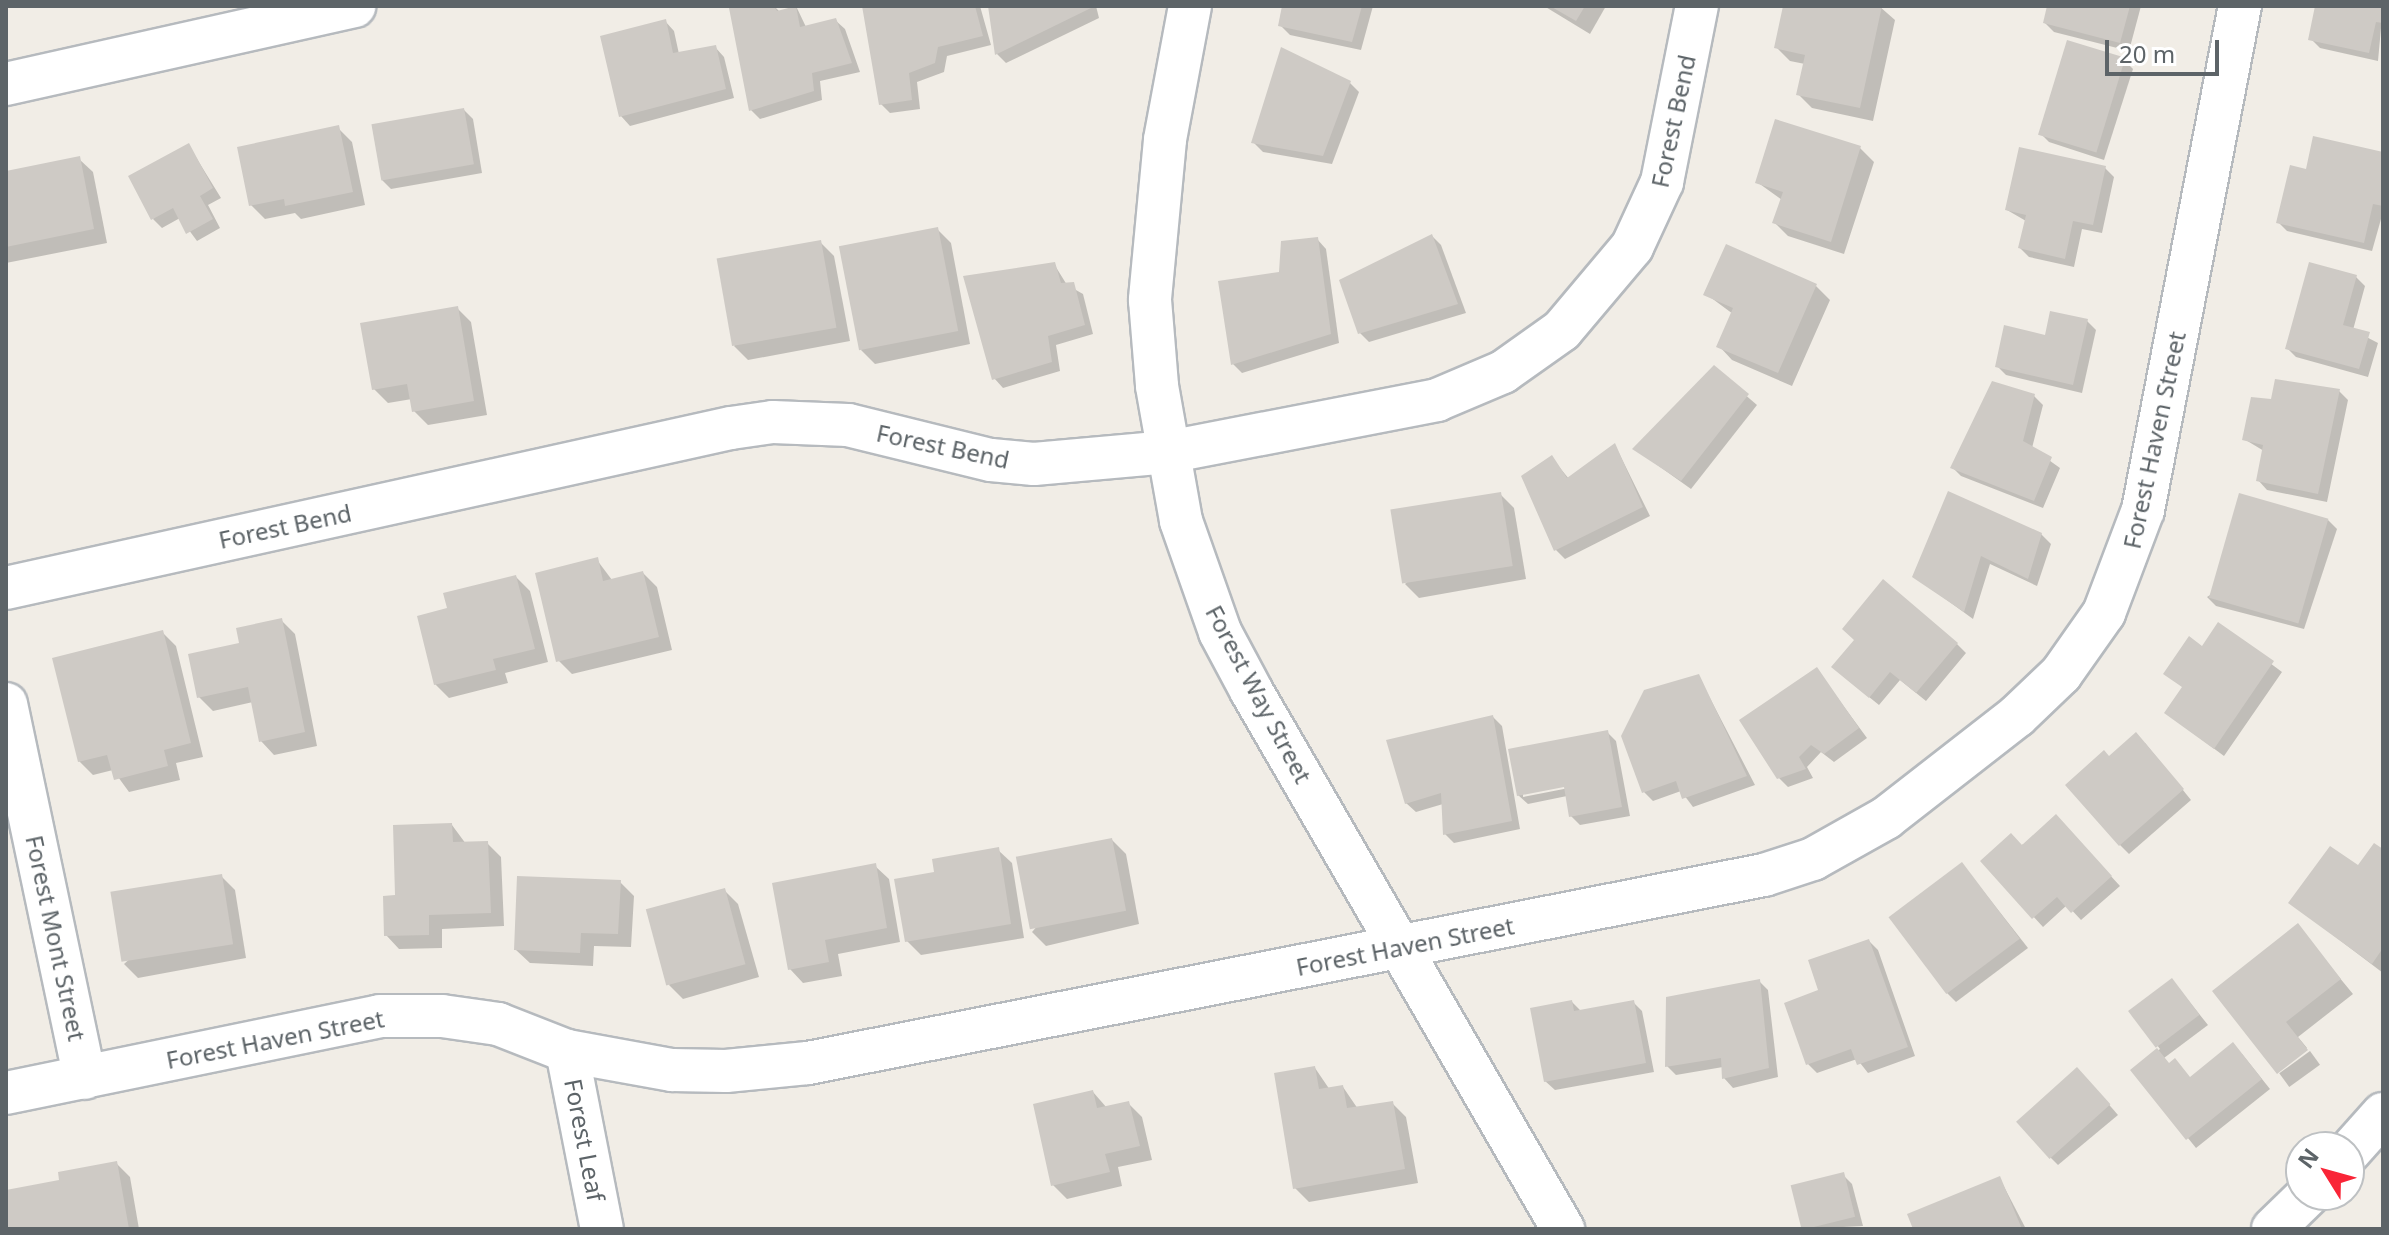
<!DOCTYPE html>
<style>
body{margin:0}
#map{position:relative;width:2389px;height:1235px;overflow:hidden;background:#f1ede6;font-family:"Noto Sans",sans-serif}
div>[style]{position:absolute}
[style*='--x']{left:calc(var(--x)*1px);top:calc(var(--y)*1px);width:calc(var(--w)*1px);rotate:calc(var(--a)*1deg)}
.shadow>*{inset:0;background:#0003;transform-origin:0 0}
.building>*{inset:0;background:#cecac5;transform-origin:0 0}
.roads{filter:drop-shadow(2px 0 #b6babe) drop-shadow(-2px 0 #b6babe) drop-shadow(0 2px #b6babe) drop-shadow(0 -2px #b6babe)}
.minor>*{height:42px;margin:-21px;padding:0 21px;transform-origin:21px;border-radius:21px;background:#fff}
span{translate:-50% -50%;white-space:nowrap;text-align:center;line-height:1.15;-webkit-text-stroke:7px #fff;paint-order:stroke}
.street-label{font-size:24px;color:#5d6468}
.frame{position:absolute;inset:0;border:8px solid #5d6468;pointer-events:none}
.north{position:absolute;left:2285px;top:1131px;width:80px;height:80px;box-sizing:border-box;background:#fff;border:2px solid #bec1c3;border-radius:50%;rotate:307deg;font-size:22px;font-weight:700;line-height:32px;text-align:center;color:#5d6468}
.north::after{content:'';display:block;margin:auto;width:28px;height:36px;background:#f92537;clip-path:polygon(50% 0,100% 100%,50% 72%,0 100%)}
.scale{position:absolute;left:2105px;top:40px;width:114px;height:36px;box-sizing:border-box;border:4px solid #5d6468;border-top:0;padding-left:10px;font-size:24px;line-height:28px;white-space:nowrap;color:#5d6468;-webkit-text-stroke:6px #fff;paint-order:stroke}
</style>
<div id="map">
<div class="shadow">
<i style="clip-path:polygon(748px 6px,774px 6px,780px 12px,796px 6px,806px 27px,835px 20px,845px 29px,860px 72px,820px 81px,822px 100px,760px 119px,751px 110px,731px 10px)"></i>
<i style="clip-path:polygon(864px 6px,980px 6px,991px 45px,947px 56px,944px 72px,917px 82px,920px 109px,890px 113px,881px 104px)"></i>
<i style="clip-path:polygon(990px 6px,1096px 6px,1099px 18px,1006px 63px,997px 54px)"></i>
<i style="clip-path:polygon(1284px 6px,1373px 6px,1361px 50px,1290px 35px,1280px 25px)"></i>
<i style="clip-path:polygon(1544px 6px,1606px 6px,1590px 34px)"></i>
<i style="clip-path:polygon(1785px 6px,1879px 6px,1895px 20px,1873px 121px,1812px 108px,1798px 94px,1805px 64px,1790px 61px,1776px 47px)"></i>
<i style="clip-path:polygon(2050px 6px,2141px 6px,2129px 51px,2054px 32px,2045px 23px)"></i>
<i style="clip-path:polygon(2317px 6px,2383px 6px,2378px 61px,2320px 48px,2311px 39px)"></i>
<i style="clip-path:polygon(665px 21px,674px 31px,679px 54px,715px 47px,724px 57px,734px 98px,630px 126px,621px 116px)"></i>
<i style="clip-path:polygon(2124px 60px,2133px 69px,2104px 160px,2049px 142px,2040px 133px)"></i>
<i style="clip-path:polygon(1350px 83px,1359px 92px,1332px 164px,1263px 152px,1254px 143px)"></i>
<i style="clip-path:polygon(464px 110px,473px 119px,482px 173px,391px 189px,382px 180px)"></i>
<i style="clip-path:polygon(338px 128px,352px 142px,365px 205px,301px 219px,295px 213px,265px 219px,251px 205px)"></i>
<i style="clip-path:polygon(189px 146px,221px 198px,208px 205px,220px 228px,197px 241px,180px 218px,162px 228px,153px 219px)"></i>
<i style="clip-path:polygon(1860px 148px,1874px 162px,1844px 254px,1788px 236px,1775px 223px,1782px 200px,1757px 182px)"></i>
<i style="clip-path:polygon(2383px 155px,2383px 212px,2372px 251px,2287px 231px,2278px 222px,2307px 171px)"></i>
<i style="clip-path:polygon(79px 159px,93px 172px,107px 243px,6px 263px,6px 173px)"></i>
<i style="clip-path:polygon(2105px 168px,2114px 177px,2102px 233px,2082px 229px,2074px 267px,2029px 257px,2020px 248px,2026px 221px,2007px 210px)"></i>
<i style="clip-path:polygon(937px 229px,951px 243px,970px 344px,875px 364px,861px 350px)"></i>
<i style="clip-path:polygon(1432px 236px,1441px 245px,1466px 313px,1369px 342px,1360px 333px)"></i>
<i style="clip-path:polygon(1317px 239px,1326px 249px,1339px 343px,1242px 373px,1233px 364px,1281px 274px)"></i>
<i style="clip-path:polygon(820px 242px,834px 256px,850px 341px,748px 360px,734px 346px)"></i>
<i style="clip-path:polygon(1727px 247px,1816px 286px,1830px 300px,1792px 386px,1732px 360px,1719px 346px,1733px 314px,1706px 294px)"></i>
<i style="clip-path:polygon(1054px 264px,1067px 285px,1083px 294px,1093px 334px,1056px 345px,1060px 371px,1003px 388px,994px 378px)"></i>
<i style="clip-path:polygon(2356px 277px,2365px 286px,2353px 330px,2378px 343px,2368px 377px,2296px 357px,2287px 348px)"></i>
<i style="clip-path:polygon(457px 308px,471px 322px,487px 415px,428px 425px,414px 411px,412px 399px,388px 403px,374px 389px)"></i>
<i style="clip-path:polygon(2087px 321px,2096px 330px,2082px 393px,2006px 375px,1997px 366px)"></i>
<i style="clip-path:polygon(1714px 368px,1757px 405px,1691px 489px,1635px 449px)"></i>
<i style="clip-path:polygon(2339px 391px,2348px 400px,2327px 502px,2267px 490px,2258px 480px,2264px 451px,2244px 439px,2273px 401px)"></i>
<i style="clip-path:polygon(2034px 396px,2043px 405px,2032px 448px,2060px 468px,2043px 508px,1961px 476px,1952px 467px)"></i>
<i style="clip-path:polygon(1615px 445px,1650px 516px,1565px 559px,1556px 550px,1552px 458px,1569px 479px)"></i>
<i style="clip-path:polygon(1500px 494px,1514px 508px,1526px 579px,1419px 598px,1405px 584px)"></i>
<i style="clip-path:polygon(2328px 520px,2337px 529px,2304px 629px,2216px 606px,2207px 597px)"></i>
<i style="clip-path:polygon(2041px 534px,2051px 544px,2037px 586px,1990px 564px,1973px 619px,1914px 576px)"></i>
<i style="clip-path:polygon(597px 560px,612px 580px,643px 573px,657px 587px,672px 650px,572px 674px,558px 660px)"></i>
<i style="clip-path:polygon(516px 577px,530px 591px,548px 662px,505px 673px,508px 683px,449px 698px,435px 684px,449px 610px)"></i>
<i style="clip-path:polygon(281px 620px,295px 634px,317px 746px,274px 755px,261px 741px,253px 702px,213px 711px,199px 697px,241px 644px)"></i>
<i style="clip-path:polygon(2219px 625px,2282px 672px,2224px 756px,2166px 713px,2184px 688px,2166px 673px,2203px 648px)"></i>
<i style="clip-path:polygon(162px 632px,176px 646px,203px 757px,176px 763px,180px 780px,129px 792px,113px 770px,93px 775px,79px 761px)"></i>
<i style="clip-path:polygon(1957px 644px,1966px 653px,1926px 701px,1900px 680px,1879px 705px,1843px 676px)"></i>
<i style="clip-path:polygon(1817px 670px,1867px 738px,1834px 762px,1821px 752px,1807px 767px,1813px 778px,1788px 787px,1779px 778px)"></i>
<i style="clip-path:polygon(1699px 677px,1755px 785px,1693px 807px,1681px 791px,1653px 801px,1644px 792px)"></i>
<i style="clip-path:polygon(1493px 717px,1502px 726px,1520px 829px,1454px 843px,1445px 834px,1443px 804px,1416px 812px,1406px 803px)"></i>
<i style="clip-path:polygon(evenodd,1607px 732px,1616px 741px,1630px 816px,1580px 825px,1571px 816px,1567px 796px,1528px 804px,1518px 795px,1607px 732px,1573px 783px,1574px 787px,1523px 797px,1523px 793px,1573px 783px)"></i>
<i style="clip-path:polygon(2145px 743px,2191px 800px,2129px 854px,2120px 845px,2109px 759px)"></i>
<i style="clip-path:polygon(452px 825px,466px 844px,487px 843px,501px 857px,504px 926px,442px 929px,442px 948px,399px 949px,386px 935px,397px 897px)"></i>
<i style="clip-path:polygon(2065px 826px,2120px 886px,2081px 920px,2067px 905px,2043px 927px,1983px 862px)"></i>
<i style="clip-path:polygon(1112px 840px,1126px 854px,1139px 924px,1046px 946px,1032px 932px)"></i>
<i style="clip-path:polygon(998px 850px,1012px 863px,1024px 938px,921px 955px,907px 941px,936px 873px)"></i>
<i style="clip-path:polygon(2383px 852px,2383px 973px,2291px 903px)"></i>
<i style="clip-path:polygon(1962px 864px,2028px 948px,1956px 1002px,1947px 993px)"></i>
<i style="clip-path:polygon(875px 866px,889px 879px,900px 942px,838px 954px,842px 976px,803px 983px,790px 969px)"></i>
<i style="clip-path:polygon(221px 876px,235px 890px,246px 958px,138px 978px,124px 964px)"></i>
<i style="clip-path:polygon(620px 882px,634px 896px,631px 947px,594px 946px,593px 966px,530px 963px,516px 950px)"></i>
<i style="clip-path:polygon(724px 890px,738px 904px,759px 977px,683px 999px,669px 985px)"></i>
<i style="clip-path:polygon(2297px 926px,2353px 994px,2298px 1037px,2307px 1048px,2277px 1072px)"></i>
<i style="clip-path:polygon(1869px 941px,1878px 950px,1915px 1056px,1868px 1073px,1857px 1059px,1817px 1073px,1808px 1064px,1821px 992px)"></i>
<i style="clip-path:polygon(2172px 980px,2208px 1025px,2164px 1058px,2170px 1065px,2191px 1079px,2242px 1054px,2270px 1089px,2196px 1148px,2133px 1070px,2160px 1049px,2131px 1011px)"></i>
<i style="clip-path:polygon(1759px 981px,1768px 990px,1778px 1077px,1733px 1088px,1724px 1078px,1723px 1067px,1676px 1075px,1667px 1066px)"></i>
<i style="clip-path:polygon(1572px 1002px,1581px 1011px,1633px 1002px,1642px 1011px,1654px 1072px,1555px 1090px,1545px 1081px)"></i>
<i style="left:2310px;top:1051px;width:17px;height:38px;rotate:54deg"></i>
<i style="clip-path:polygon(1315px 1068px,1330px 1090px,1343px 1087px,1358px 1109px,1392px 1103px,1406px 1117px,1418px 1183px,1309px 1202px,1295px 1188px)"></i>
<i style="clip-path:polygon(2086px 1078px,2118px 1115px,2058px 1165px,2049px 1156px)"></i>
<i style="clip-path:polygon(1093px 1092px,1107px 1108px,1128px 1103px,1142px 1117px,1152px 1160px,1118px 1167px,1122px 1186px,1067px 1199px,1053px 1185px)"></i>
<i style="clip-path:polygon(116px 1163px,130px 1177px,139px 1229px,6px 1229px,6px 1192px,61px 1182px)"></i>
<i style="clip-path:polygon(1843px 1175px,1852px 1184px,1863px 1226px,1804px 1229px,1794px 1187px)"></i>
<i style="clip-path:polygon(2000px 1179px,2026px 1229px,1916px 1229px)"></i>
</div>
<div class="building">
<i style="clip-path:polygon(774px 6px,777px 11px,796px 6px,800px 27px,836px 18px,852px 63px,812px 73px,814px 91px,749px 111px,729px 8px)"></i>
<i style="clip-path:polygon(862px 6px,975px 6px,983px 36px,938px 47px,935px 63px,909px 73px,912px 100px,879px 105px)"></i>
<i style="clip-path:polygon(988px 6px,1091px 6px,1091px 8px,995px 55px)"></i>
<i style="clip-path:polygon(1282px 6px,1362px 6px,1352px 42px,1278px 26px)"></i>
<i style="clip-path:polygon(1550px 6px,1585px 6px,1576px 21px)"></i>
<i style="clip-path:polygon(1783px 6px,1882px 6px,1860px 108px,1796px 95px,1805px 55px,1774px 48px)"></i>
<i style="clip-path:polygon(2047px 6px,2130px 6px,2120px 43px,2043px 23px)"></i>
<i style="clip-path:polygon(2315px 6px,2383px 6px,2383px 23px,2376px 22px,2369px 53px,2308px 40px)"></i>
<i style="clip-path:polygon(666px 19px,673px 53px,716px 45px,726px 89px,619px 117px,600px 36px)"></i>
<i style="left:2067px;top:40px;width:61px;height:99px;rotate:17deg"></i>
<i style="clip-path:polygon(1281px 47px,1351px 81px,1323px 156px,1251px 143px)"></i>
<i style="left:464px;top:108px;width:57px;height:94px;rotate:80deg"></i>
<i style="clip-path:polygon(1775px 119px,1861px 146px,1831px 242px,1772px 223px,1783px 192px,1755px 183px)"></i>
<i style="clip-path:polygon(339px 125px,353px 192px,285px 206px,284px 199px,249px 206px,237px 147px)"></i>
<i style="clip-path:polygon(2313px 136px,2383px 152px,2383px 206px,2373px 204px,2364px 243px,2276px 223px,2290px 165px,2306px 169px)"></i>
<i style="clip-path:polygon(189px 143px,213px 188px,200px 196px,213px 219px,186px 234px,173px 208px,151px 220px,128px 176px)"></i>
<i style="clip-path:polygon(2019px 147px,2106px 166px,2093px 225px,2073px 221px,2065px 259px,2018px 248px,2026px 215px,2005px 210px)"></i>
<i style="clip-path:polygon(80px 156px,94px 229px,6px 247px,6px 171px)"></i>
<i style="left:938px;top:227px;width:106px;height:101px;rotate:79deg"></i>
<i style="clip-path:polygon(1432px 234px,1458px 304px,1358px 334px,1339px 280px)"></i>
<i style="clip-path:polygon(1318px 237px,1331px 334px,1231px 365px,1218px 281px,1279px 272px,1281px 241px)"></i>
<i style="left:821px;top:240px;width:89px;height:106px;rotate:80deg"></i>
<i style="clip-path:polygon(1726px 244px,1817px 284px,1778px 373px,1716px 347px,1733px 308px,1703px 295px)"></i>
<i style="clip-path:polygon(1055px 262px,1061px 283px,1074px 282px,1085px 325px,1048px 336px,1052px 362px,992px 380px,963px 276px)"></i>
<i style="clip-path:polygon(2309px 262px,2357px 275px,2343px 325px,2370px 332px,2359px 369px,2285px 349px)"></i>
<i style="clip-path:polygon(458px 306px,474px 401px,412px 412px,407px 384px,372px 390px,360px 323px)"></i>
<i style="clip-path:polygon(2050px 311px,2088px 319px,2073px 385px,1995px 367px,2004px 325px,2045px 335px)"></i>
<i style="clip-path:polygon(1714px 365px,1749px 394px,1681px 481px,1632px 449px)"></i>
<i style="clip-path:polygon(2275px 379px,2340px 389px,2318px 494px,2256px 481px,2263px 445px,2242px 440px,2251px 397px,2271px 399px)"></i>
<i style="clip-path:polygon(1992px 381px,2035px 394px,2023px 441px,2052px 457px,2034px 501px,1950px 468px)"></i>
<i style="clip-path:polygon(1615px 443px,1643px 507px,1554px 551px,1521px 476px,1552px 455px,1567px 478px)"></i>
<i style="clip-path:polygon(1948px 491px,2042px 533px,2028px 579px,1981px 556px,1964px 612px,1912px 577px)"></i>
<i style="left:1501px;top:492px;width:75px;height:112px;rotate:81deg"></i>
<i style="left:2239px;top:493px;width:93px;height:109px;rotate:16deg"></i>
<i style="clip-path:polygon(598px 557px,603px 581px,643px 571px,659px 637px,556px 662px,535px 573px)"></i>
<i style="clip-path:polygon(516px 575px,535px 649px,493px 659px,496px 670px,434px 685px,417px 616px,447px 608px,443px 593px)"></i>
<i style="clip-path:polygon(1883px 579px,1958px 643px,1916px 693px,1890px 672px,1869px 698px,1831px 667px,1854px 640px,1842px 629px)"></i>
<i style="clip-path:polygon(282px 618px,305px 732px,259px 742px,248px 687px,197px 698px,188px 654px,239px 643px,236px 628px)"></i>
<i style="clip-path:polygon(2218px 622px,2274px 661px,2214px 749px,2164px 713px,2182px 687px,2163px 674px,2189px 636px,2202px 646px)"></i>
<i style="clip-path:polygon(163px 630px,191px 743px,164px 750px,168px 766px,114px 780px,107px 755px,78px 762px,52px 658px)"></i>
<i style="clip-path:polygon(1817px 667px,1859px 728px,1824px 754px,1811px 745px,1799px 757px,1806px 769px,1777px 779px,1739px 720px)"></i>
<i style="clip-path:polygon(1699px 674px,1747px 776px,1682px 799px,1676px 781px,1642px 793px,1621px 736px,1644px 690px)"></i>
<i style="clip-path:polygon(1493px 715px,1512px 821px,1443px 835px,1441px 793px,1405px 804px,1386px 740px)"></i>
<i style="clip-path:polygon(1608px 730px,1622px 807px,1569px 817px,1564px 787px,1517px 796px,1508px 749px)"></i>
<i style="clip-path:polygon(2136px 732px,2184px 789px,2119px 846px,2065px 785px,2104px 750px,2109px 756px)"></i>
<i style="clip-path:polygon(2056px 814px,2112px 876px,2071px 913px,2057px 897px,2032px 919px,1980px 861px,2011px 833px,2022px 845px)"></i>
<i style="clip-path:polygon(452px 823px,453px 842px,488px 841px,491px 913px,429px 915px,429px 935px,384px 936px,383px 896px,395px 895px,393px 825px)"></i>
<i style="left:1112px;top:838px;width:74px;height:98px;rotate:79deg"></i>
<i style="clip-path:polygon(2374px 843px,2383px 849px,2383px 948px,2372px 964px,2288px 903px,2330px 846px,2358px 865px)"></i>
<i style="clip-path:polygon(999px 847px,1011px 924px,905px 942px,894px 879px,934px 872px,932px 859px)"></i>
<i style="left:1962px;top:862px;width:96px;height:92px;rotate:53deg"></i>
<i style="clip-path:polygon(876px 863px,887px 928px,825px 940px,829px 962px,788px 970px,772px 883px)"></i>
<i style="left:222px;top:874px;width:71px;height:113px;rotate:81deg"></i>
<i style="clip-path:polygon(517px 876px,621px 880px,618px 934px,581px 933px,580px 953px,514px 950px)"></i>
<i style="left:725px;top:888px;width:79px;height:82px;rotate:75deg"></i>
<i style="clip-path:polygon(2298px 923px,2341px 979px,2286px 1022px,2308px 1050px,2277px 1074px,2212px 991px)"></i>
<i style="clip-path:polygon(1869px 939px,1908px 1047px,1857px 1065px,1851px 1049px,1806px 1065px,1784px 1003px,1818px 990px,1808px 960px)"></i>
<i style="left:2172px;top:978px;width:46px;height:55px;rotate:53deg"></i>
<i style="clip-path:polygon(1760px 979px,1769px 1068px,1722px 1079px,1721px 1058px,1665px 1067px,1666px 997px)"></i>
<i style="clip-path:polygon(1572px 1000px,1574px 1011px,1634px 1000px,1646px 1063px,1544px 1082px,1530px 1008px)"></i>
<i style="clip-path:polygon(2233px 1042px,2262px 1079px,2186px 1140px,2130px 1070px,2157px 1048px,2169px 1063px,2175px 1058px,2190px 1077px)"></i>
<i style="clip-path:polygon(1315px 1066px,1319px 1089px,1343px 1085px,1347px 1108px,1393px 1101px,1405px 1169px,1293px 1189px,1274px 1073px)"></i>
<i style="left:2077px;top:1067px;width:50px;height:82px;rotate:48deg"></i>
<i style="clip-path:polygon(1093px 1090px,1097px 1108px,1129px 1101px,1140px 1146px,1105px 1154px,1110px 1172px,1051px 1186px,1033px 1104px)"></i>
<i style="clip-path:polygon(117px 1161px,129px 1229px,6px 1229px,6px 1190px,59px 1180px,58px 1172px)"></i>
<i style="left:1844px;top:1172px;width:46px;height:55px;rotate:76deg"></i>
<i style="clip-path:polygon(2000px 1176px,2022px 1229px,1913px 1229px,1907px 1214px)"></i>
</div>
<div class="roads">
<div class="minor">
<i style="--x:1190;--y:6;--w:136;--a:100.6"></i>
<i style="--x:1165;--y:140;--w:161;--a:95.4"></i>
<i style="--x:1150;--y:300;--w:86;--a:85.3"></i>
<i style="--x:1157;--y:386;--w:137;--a:79.9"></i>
<i style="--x:1181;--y:521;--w:118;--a:70.6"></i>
<i style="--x:1220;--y:632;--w:68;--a:61.9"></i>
<i style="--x:1252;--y:692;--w:621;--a:59.92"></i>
<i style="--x:6;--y:84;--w:357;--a:-12.6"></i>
<i style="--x:6;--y:588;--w:742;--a:-12.45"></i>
<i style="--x:731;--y:428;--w:42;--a:-8.1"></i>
<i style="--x:773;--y:422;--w:75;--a:2.3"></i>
<i style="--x:848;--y:425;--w:147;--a:13.8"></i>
<i style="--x:991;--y:460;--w:43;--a:5.3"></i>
<i style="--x:1034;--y:464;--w:135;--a:-5.1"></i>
<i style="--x:1168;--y:452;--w:274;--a:-10.9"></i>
<i style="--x:1437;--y:400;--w:72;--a:-23"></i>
<i style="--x:1503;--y:372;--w:72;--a:-35.4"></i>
<i style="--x:1562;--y:330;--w:109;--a:-49.9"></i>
<i style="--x:1632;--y:247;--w:72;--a:-65.2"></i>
<i style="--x:1662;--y:182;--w:179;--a:-78.8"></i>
<i style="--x:6;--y:704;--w:382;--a:78.1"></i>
<i style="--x:567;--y:1051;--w:181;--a:78.9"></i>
<i style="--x:6;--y:1093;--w:382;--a:-11.6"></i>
<i style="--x:380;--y:1016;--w:62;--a:0"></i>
<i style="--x:442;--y:1016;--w:57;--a:8.1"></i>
<i style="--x:498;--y:1024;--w:74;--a:21.4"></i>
<i style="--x:567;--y:1051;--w:107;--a:10.3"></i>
<i style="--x:672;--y:1070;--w:54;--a:1.1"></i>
<i style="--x:726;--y:1071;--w:82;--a:-5.6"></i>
<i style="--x:808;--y:1063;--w:974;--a:-11.13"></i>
<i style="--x:1764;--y:875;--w:52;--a:-18.1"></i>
<i style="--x:1813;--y:859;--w:84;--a:-29.3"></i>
<i style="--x:1886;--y:818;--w:166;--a:-37.9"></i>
<i style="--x:2017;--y:716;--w:61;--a:-43.7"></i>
<i style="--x:2061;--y:674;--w:75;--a:-54.8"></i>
<i style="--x:2104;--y:613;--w:110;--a:-69.3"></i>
<i style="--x:2143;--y:510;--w:513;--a:-79.11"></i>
<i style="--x:2349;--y:1152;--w:51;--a:-48.2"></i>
<i style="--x:2273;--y:1229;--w:49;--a:-44.2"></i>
</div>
</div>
<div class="street-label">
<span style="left:1673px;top:121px;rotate:-78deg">Forest Bend</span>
<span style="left:2154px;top:440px;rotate:-78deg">Forest Haven Street</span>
<span style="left:943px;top:446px;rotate:12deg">Forest Bend</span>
<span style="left:285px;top:526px;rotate:-12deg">Forest Bend</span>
<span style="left:1259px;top:694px;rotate:62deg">Forest Way Street</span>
<span style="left:56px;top:938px;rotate:78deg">Forest Mont Street</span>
<span style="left:1405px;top:946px;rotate:-11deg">Forest Haven Street</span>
<span style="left:275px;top:1039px;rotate:-11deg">Forest Haven Street</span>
<span style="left:585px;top:1140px;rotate:79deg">Forest Leaf</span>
</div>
<div class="frame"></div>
<div class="north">N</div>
<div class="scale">20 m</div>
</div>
